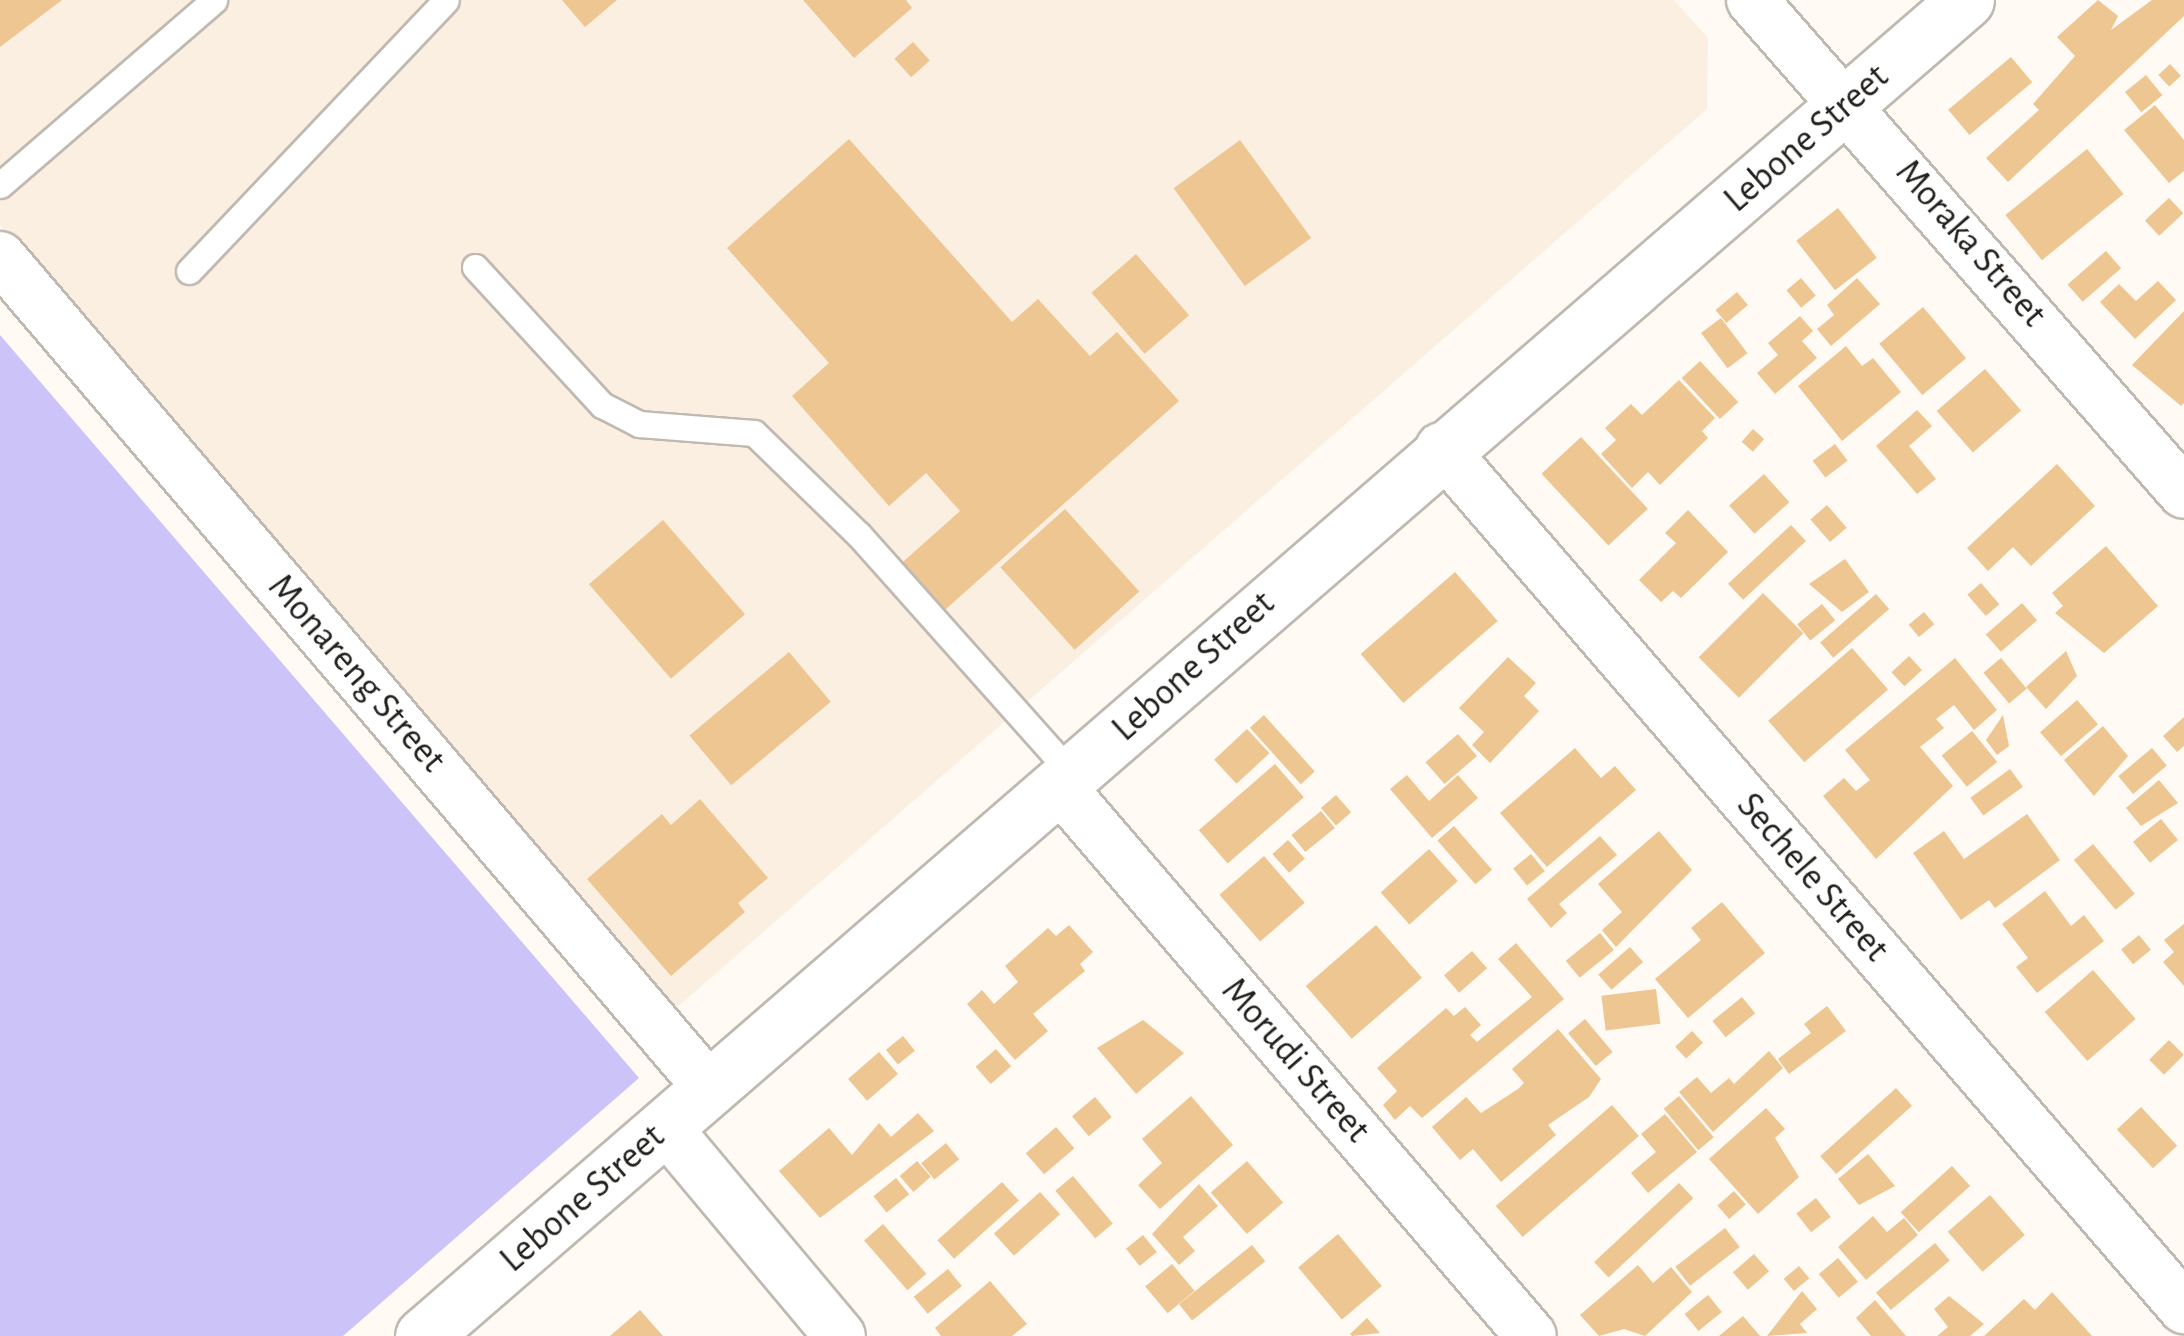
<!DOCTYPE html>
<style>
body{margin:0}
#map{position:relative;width:2184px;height:1336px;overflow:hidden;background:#fffaf3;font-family:"Alegreya Sans",sans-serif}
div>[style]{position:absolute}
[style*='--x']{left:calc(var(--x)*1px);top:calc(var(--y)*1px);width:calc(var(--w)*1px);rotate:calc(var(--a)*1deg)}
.built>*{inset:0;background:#fbefe1}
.green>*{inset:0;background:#ccc4f8}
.building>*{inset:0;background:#eec692;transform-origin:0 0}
.roads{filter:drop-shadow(2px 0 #bfb9b1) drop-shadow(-2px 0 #bfb9b1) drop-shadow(0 2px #bfb9b1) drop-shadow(0 -2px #bfb9b1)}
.service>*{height:25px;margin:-12.5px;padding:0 12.5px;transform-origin:12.5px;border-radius:12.5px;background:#fff}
.minor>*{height:50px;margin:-25px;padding:0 25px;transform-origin:25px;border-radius:25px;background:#fff}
.tertiary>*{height:55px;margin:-27.5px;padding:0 27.5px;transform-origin:27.5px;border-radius:27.5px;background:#fff}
span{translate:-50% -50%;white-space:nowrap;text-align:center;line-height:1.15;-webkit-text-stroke:9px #fff;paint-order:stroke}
.street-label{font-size:38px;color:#22201d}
</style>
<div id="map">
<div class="built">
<i style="clip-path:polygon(0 0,1674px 0,1708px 38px,1707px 109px,676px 1008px,0 225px)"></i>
</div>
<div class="green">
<i style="clip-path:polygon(0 335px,639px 1078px,343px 1336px,0 1336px)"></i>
</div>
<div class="building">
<i style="clip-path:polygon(0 0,62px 0,0 47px)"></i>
<i style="clip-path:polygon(562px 0,617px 0,585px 27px)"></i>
<i style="clip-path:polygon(803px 0,906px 0,912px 8px,854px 58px)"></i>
<i style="clip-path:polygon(2098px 0,2118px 16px,2111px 30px,2152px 0,2184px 0,2184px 16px,2008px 182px,1986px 158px,2039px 110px,2033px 104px,2075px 56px,2057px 37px)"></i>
<i style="left:913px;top:42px;width:25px;height:25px;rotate:48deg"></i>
<i style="left:2011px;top:57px;width:33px;height:82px;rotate:50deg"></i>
<i style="left:2170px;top:64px;width:16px;height:16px;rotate:47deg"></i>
<i style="left:2146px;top:75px;width:26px;height:27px;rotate:51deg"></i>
<i style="clip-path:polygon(2155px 105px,2184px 140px,2184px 171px,2169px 183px,2124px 130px)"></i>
<i style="clip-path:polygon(849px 139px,1012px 322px,1038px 299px,1090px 356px,1117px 332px,1179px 401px,937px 617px,895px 569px,960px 511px,926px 473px,889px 506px,792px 396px,829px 363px,727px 248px)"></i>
<i style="left:1240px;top:140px;width:121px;height:82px;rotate:54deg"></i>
<i style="left:2087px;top:149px;width:58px;height:105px;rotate:51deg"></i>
<i style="left:2169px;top:198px;width:21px;height:33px;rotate:47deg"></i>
<i style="left:1838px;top:208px;width:63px;height:53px;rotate:52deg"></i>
<i style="left:2106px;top:251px;width:23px;height:51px;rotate:49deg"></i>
<i style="left:1136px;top:254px;width:81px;height:59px;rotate:49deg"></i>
<i style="left:1801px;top:278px;width:23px;height:19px;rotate:50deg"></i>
<i style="clip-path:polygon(1857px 278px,1880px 304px,1831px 346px,1817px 329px,1834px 315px,1827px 305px)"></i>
<i style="clip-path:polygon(2158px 281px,2176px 300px,2135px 339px,2100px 302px,2119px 284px,2136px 301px)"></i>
<i style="left:1737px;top:292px;width:17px;height:28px;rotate:50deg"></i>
<i style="left:1923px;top:307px;width:67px;height:57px;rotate:50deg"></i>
<i style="clip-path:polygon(2184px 311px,2184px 403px,2181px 406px,2132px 365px)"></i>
<i style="clip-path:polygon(1800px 316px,1813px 331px,1802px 341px,1817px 358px,1775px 394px,1757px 373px,1778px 355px,1768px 343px)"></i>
<i style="left:1721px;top:318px;width:44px;height:25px;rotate:53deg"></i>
<i style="clip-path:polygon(1846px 346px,1862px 366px,1873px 358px,1901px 392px,1842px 441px,1798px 386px)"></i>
<i style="left:1700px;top:361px;width:56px;height:25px;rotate:47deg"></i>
<i style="left:1985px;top:369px;width:55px;height:64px;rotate:49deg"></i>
<i style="clip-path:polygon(1679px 380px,1715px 418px,1702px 431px,1708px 438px,1660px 485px,1648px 472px,1632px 488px,1601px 454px,1616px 440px,1605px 428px,1631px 404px,1642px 415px)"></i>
<i style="clip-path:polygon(1917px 410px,1932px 426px,1909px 446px,1936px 479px,1917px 494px,1876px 446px)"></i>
<i style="left:1753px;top:429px;width:15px;height:17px;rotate:42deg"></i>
<i style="left:1581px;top:437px;width:98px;height:54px;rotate:47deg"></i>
<i style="left:1835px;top:444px;width:21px;height:28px;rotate:53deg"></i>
<i style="clip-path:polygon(2057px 464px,2095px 506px,2031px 566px,2013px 547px,1988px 571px,1967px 548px)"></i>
<i style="left:1764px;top:474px;width:38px;height:47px;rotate:48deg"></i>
<i style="left:1827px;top:505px;width:30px;height:22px;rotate:49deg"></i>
<i style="left:1065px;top:509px;width:111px;height:87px;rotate:48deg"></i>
<i style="clip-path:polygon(1688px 510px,1728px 552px,1681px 598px,1673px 591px,1661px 602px,1639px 580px,1676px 543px,1665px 533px)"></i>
<i style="left:663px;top:520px;width:125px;height:98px;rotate:49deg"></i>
<i style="left:1791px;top:525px;width:22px;height:86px;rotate:47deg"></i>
<i style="clip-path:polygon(2106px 546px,2158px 606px,2104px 653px,2055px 613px,2063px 606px,2052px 593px)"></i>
<i style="clip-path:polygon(1845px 559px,1869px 592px,1842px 612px,1809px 584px)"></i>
<i style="left:1455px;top:572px;width:65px;height:125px;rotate:49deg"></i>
<i style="left:1981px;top:583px;width:28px;height:18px;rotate:49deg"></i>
<i style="left:1763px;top:593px;width:57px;height:91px;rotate:45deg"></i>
<i style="left:1876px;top:594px;width:20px;height:74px;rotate:49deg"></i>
<i style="left:2022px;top:603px;width:23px;height:48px;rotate:49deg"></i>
<i style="left:1822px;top:604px;width:21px;height:32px;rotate:51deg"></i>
<i style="left:1924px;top:612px;width:16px;height:20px;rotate:50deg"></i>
<i style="left:1852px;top:648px;width:55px;height:111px;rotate:49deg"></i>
<i style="clip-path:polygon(2066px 651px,2077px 676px,2046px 709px,2026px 687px)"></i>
<i style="left:789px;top:652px;width:65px;height:130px;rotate:50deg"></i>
<i style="left:1909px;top:656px;width:19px;height:24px;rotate:47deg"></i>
<i style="clip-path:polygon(1508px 657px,1536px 683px,1524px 696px,1539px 711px,1490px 763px,1472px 745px,1484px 732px,1459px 708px)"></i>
<i style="clip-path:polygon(1955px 658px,1997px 710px,1974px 730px,1954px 705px,1936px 719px,1944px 728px,1920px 747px,1953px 786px,1876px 859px,1823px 796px,1844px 778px,1856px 791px,1870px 780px,1845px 750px)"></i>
<i style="left:2001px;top:658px;width:40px;height:23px;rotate:50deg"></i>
<i style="left:2077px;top:700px;width:32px;height:49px;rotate:49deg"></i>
<i style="left:1264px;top:715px;width:76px;height:19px;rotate:48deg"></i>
<i style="clip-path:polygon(2003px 715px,2009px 746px,1997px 755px,1986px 740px)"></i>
<i style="clip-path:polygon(2184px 717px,2184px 746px,2177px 752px,2163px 736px)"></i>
<i style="clip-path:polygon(2103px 726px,2128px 756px,2094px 796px,2064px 760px)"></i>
<i style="left:1247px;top:729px;width:33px;height:45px;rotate:47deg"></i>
<i style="left:1972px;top:731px;width:40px;height:39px;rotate:51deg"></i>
<i style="left:1458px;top:734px;width:29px;height:43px;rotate:49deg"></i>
<i style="clip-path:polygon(1575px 748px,1601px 778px,1615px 766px,1636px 790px,1547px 867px,1500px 813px)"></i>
<i style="left:2152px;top:748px;width:23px;height:44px;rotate:50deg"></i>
<i style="left:1275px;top:764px;width:44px;height:101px;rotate:49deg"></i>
<i style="left:2010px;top:769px;width:22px;height:49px;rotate:54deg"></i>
<i style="clip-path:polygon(1407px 775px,1429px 801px,1458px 775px,1478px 798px,1432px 838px,1390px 789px)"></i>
<i style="clip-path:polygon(2159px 780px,2178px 803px,2141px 826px,2126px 808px)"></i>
<i style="left:1336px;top:795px;width:23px;height:20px;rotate:49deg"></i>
<i style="clip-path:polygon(700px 799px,768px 878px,738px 903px,745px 912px,671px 976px,587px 879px,662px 814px,671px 825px)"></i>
<i style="left:1321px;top:811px;width:22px;height:38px;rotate:51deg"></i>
<i style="clip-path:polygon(2027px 814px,2060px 860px,1995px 908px,1989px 900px,1961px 920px,1913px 853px,1944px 831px,1964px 859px)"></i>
<i style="left:2161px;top:819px;width:27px;height:36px;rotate:51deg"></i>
<i style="left:1454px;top:826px;width:58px;height:22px;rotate:49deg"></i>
<i style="clip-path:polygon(1659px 831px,1692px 870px,1616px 947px,1602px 930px,1622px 912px,1598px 884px)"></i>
<i style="clip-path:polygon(1600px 836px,1617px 855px,1559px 904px,1567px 913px,1551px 928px,1527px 899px)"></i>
<i style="left:1288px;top:840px;width:25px;height:21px;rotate:48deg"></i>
<i style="left:2093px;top:844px;width:65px;height:25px;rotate:50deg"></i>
<i style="left:1429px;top:849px;width:43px;height:65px;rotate:48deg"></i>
<i style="left:1531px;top:854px;width:22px;height:23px;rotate:51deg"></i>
<i style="left:1264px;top:856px;width:62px;height:59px;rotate:49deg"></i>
<i style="clip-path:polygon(2045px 891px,2071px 926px,2084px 915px,2104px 941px,2037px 993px,2016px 967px,2028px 958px,2002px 924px)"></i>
<i style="clip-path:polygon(1722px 902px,1765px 953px,1688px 1018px,1655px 979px,1701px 940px,1691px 928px)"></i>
<i style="clip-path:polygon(2184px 924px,2184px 986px,2163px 962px,2174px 952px,2164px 940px)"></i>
<i style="clip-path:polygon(1069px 925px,1093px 952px,1080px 964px,1085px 971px,1033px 1014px,1048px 1031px,1015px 1060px,967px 1004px,982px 990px,994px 1004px,1018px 982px,1005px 966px,1048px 928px,1056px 936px)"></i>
<i style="left:1376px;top:925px;width:70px;height:93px;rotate:49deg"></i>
<i style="left:1600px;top:933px;width:22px;height:44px;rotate:51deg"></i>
<i style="left:2139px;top:935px;width:19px;height:23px;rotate:51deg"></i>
<i style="clip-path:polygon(1516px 943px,1564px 999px,1422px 1118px,1410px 1106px,1395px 1120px,1383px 1105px,1397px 1091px,1377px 1068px,1446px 1008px,1454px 1016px,1465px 1007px,1481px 1025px,1470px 1035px,1477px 1042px,1532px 997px,1498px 959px)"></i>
<i style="left:1630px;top:947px;width:20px;height:42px;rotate:49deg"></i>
<i style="left:1472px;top:951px;width:23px;height:37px;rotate:49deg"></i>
<i style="left:2093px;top:970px;width:65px;height:64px;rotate:49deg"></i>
<i style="left:1656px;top:989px;width:35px;height:55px;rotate:83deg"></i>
<i style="left:1742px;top:997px;width:21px;height:38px;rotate:51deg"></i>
<i style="clip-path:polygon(1827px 1006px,1846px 1031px,1789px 1074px,1778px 1059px,1811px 1033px,1804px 1024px)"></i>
<i style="left:1585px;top:1019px;width:43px;height:22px;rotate:50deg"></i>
<i style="clip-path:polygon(1143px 1020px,1184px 1053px,1136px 1094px,1097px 1048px)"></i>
<i style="clip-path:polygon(1558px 1029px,1601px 1079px,1589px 1097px,1548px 1125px,1556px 1135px,1501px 1182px,1473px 1149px,1460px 1160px,1432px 1127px,1466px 1097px,1481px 1113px,1518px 1089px,1524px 1083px,1512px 1069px)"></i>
<i style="left:1692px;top:1031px;width:16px;height:23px;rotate:47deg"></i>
<i style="left:903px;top:1036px;width:19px;height:22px;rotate:51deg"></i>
<i style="left:2169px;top:1040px;width:21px;height:28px;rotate:45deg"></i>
<i style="left:996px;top:1049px;width:23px;height:27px;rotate:49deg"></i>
<i style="clip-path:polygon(1769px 1051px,1783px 1068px,1713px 1132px,1679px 1092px,1697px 1077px,1711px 1093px,1729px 1078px,1734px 1084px)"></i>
<i style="left:879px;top:1052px;width:29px;height:41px;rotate:49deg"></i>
<i style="left:1896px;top:1088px;width:24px;height:102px;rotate:48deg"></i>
<i style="clip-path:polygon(1191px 1096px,1233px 1145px,1160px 1209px,1138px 1185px,1162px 1163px,1142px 1139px)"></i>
<i style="left:1679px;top:1096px;width:54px;height:20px;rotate:50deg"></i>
<i style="left:1095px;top:1097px;width:26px;height:30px;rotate:50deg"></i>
<i style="left:1612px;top:1105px;width:41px;height:154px;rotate:49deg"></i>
<i style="left:2141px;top:1107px;width:53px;height:33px;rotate:47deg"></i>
<i style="clip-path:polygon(1766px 1108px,1785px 1129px,1775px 1138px,1799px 1177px,1758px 1214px,1709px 1159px)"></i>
<i style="clip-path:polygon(918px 1113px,934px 1131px,820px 1218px,779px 1171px,829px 1128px,852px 1155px,879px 1123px,891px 1137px)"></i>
<i style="clip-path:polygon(1665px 1114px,1697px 1152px,1648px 1193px,1631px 1173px,1656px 1152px,1641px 1134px)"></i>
<i style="left:1056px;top:1127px;width:28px;height:40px;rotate:49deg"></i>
<i style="left:946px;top:1143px;width:21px;height:32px;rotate:51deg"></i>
<i style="clip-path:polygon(1868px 1154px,1895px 1186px,1859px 1205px,1838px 1179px)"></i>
<i style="left:917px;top:1161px;width:21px;height:23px;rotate:49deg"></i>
<i style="left:1247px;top:1161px;width:55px;height:48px;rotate:49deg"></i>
<i style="left:1952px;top:1166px;width:27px;height:69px;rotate:48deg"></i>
<i style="left:1073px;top:1176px;width:62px;height:23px;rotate:50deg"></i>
<i style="left:896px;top:1178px;width:21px;height:29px;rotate:51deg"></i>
<i style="left:1002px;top:1182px;width:25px;height:87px;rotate:48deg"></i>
<i style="left:1679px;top:1183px;width:21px;height:116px;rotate:47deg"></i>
<i style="clip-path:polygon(1199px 1184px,1218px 1206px,1183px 1237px,1195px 1251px,1179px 1265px,1152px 1234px)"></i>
<i style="left:1734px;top:1191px;width:18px;height:22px;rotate:49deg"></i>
<i style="left:1040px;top:1192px;width:30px;height:62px;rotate:48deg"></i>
<i style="left:1990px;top:1195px;width:53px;height:56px;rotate:49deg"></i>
<i style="left:1816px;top:1198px;width:24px;height:25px;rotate:52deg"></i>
<i style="clip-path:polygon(1873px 1216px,1887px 1232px,1904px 1218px,1918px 1235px,1866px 1280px,1838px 1247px)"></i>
<i style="left:883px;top:1224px;width:66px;height:25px;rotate:49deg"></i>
<i style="left:1725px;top:1228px;width:24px;height:63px;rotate:52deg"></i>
<i style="left:1338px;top:1234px;width:68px;height:52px;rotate:50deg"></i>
<i style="left:1143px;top:1235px;width:22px;height:22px;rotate:51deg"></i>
<i style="left:1935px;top:1243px;width:23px;height:77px;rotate:50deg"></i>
<i style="left:1252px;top:1245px;width:21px;height:94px;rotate:51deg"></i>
<i style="left:1754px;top:1254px;width:23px;height:28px;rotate:49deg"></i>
<i style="left:1838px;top:1258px;width:31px;height:25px;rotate:50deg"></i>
<i style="left:1172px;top:1264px;width:35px;height:35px;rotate:50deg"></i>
<i style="clip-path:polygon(1638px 1265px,1653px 1283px,1671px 1267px,1692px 1292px,1645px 1336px,1624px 1329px,1599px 1336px,1580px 1315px)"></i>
<i style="left:1799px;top:1266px;width:16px;height:20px;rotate:50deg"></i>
<i style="left:948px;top:1269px;width:22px;height:44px;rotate:51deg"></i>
<i style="clip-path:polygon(990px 1281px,1027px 1324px,1012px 1336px,941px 1336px,935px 1328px)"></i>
<i style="clip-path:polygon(1802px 1291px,1817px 1309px,1800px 1324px,1807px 1333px,1767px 1336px)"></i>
<i style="clip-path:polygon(2052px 1292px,2092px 1336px,1984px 1336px,2024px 1299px,2035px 1310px)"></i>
<i style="left:1708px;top:1295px;width:22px;height:30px;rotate:51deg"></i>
<i style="clip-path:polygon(1949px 1296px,1984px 1324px,1970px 1336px,1937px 1336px,1948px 1327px,1934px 1309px)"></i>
<i style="clip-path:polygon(1875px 1300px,1906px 1336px,1871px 1336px,1856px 1318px)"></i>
<i style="clip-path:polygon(640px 1310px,663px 1336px,610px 1336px)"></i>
<i style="clip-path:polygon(1743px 1316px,1760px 1336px,1719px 1336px)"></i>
<i style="clip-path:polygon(1367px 1318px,1380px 1333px,1352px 1336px,1350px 1334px)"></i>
</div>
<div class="roads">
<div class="service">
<i style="--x:0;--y:185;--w:283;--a:-40.8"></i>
<i style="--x:475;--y:267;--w:188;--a:47.4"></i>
<i style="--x:602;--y:405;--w:42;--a:27.2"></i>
<i style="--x:639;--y:424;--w:115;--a:4.5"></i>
<i style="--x:754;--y:433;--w:146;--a:44.2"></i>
<i style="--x:859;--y:535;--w:322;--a:48.3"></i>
<i style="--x:189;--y:271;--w:373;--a:-46.5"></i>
</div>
<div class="minor">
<i style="--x:1752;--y:0;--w:655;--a:48.77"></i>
<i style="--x:0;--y:257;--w:1095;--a:49.52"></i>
<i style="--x:1441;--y:448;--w:1137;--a:49.17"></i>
<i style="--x:1060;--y:787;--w:723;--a:49.37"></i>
<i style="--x:666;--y:1128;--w:271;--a:50.1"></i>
</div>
<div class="tertiary">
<i style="--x:423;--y:1336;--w:2041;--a:-40.89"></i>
</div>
</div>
<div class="street-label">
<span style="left:1807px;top:139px;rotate:-41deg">Lebone Street</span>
<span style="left:1970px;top:244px;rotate:49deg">Moraka Street</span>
<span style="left:1194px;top:667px;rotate:-42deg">Lebone Street</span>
<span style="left:356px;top:674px;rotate:49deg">Monareng Street</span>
<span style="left:1812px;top:878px;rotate:49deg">Sechele Street</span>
<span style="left:1295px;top:1061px;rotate:49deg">Morudi Street</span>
<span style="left:583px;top:1199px;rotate:-41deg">Lebone Street</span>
</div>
</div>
